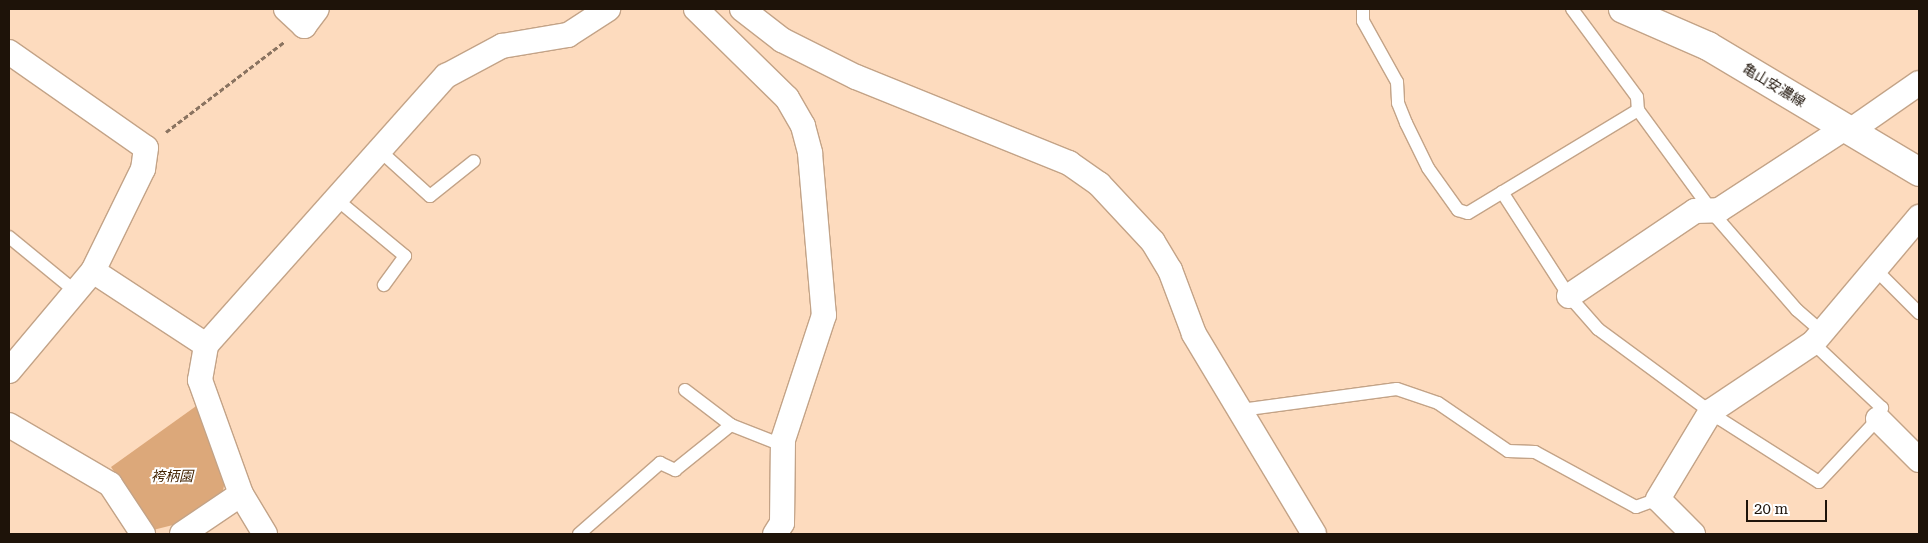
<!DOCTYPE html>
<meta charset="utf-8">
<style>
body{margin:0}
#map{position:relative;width:1928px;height:543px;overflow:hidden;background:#fddbbe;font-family:"Roboto Serif","Noto Sans JP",serif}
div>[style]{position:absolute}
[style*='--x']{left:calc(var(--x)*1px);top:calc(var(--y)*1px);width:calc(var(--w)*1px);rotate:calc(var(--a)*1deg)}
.green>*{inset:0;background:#dca87a}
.path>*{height:3px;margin-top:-1.5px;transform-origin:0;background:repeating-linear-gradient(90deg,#8a7360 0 5px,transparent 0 7.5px)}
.roads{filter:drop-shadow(1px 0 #c3a387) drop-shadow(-1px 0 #c3a387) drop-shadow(0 1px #c3a387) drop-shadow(0 -1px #c3a387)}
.lane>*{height:12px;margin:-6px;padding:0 6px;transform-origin:6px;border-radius:6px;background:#fff}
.street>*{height:24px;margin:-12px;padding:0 12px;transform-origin:12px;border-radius:12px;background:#fff}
.secondary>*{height:28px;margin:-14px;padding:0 14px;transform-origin:14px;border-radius:14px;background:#fff}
span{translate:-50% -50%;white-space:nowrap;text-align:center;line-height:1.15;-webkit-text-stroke:4px #fff;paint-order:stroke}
.street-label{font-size:14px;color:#1e1309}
.park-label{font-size:14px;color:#422200;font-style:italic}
.frame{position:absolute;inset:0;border:10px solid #1e1309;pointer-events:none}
.scale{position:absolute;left:1746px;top:500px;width:81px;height:22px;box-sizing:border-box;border:2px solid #1e1309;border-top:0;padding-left:6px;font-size:15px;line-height:18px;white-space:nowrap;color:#1e1309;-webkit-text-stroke:4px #fff;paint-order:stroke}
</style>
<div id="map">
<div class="green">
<i style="clip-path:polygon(199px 404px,226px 475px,223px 491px,177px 524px,153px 530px,111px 467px)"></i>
</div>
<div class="path">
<i style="--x:166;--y:132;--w:148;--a:-37.3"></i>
</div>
<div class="roads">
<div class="lane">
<i style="--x:1363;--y:9;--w:12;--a:90"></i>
<i style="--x:1363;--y:21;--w:70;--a:60.9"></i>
<i style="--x:1397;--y:82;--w:21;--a:87"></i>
<i style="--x:1398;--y:103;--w:22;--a:68"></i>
<i style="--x:1406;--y:123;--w:50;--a:63.9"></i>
<i style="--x:1428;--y:168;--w:52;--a:54.5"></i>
<i style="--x:1458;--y:210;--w:10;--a:17"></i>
<i style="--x:1468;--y:213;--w:199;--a:-31.2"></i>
<i style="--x:1572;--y:9;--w:109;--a:53.5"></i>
<i style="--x:1637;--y:97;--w:13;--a:86"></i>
<i style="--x:1638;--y:110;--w:134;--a:53.8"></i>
<i style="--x:1717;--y:218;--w:122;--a:49"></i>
<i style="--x:1797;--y:310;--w:32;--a:41"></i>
<i style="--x:378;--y:149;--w:70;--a:42.1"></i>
<i style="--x:430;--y:196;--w:56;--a:-38.5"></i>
<i style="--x:1502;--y:192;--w:124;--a:57.2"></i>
<i style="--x:1569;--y:296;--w:44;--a:48.7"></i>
<i style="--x:1598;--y:329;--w:152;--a:36.4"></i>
<i style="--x:1720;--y:419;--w:117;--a:32.5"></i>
<i style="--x:1819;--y:482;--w:86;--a:-46.9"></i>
<i style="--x:1878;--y:419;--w:12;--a:-70"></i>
<i style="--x:1882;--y:408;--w:95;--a:-136.7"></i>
<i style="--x:335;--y:198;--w:91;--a:39.6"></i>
<i style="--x:405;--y:256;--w:36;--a:126"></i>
<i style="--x:9;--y:237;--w:85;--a:39.3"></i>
<i style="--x:1874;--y:268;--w:64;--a:45"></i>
<i style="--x:685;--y:390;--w:58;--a:37.3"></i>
<i style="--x:731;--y:425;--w:55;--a:21.4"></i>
<i style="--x:1241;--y:410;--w:157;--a:-7.7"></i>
<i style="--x:1397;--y:389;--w:43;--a:18.9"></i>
<i style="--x:1438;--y:403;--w:85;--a:34.4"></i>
<i style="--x:1508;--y:451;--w:27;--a:2"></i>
<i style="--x:1535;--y:452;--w:115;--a:28.6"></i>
<i style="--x:1636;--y:507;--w:23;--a:-20"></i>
<i style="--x:579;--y:534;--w:108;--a:-41.2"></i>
<i style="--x:660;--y:463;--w:17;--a:25"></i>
<i style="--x:675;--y:470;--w:72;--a:-38.8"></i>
</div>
<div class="street">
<i style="--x:286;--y:9;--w:25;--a:43"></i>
<i style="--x:304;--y:26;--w:21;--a:-53"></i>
<i style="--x:696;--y:9;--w:127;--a:44.4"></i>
<i style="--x:787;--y:98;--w:32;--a:60"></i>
<i style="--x:803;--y:126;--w:28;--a:75"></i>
<i style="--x:810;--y:153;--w:163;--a:85.1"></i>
<i style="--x:824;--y:315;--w:132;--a:108.2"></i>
<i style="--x:783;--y:440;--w:83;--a:90.7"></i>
<i style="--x:782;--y:523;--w:13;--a:122"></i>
<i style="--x:742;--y:9;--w:51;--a:37.8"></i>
<i style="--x:782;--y:40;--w:83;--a:26.6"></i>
<i style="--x:856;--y:77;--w:230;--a:22"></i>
<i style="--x:1069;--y:163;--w:37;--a:35"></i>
<i style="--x:1099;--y:184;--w:79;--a:47"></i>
<i style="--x:1153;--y:242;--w:33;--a:59"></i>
<i style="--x:1170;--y:270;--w:68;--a:69.4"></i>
<i style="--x:1194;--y:334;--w:233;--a:59"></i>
<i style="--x:9;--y:52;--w:167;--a:35"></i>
<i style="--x:146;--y:148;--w:21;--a:98"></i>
<i style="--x:143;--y:169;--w:114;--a:116.1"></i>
<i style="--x:93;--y:271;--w:135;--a:33.2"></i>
<i style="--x:1850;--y:131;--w:84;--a:-34.8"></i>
<i style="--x:1569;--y:296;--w:152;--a:-34"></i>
<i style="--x:1695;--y:211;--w:24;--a:-2"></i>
<i style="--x:1719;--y:210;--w:150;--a:-33.1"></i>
<i style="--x:9;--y:371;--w:131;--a:-50"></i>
<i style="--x:1878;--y:419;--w:58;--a:45"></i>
<i style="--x:9;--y:425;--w:117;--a:30.3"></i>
<i style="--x:110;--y:484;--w:60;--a:56.6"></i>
<i style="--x:182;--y:534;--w:71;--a:-34.1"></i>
<i style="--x:265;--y:534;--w:47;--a:-121"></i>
<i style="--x:241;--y:494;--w:121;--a:-109.8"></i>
<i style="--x:200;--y:380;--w:36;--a:-80"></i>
<i style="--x:206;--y:345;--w:361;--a:-48.3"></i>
<i style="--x:446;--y:76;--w:64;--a:-28.2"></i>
<i style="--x:502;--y:46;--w:67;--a:-9.5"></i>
<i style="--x:568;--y:35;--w:48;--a:-33"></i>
<i style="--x:1693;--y:534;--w:49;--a:-135"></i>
<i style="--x:1658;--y:499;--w:103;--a:-58.9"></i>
<i style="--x:1711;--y:411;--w:123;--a:-33.7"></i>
<i style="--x:1813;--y:343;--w:165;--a:-49.9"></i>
</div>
<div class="secondary">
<i style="--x:1623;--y:9;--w:93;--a:23.5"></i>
<i style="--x:1708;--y:46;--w:246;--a:30.8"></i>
</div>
</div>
<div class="street-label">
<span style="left:1774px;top:85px;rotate:31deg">亀山安濃線</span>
</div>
<div class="park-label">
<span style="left:172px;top:476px">袴柄園</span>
</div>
<div class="frame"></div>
<div class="scale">20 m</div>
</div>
